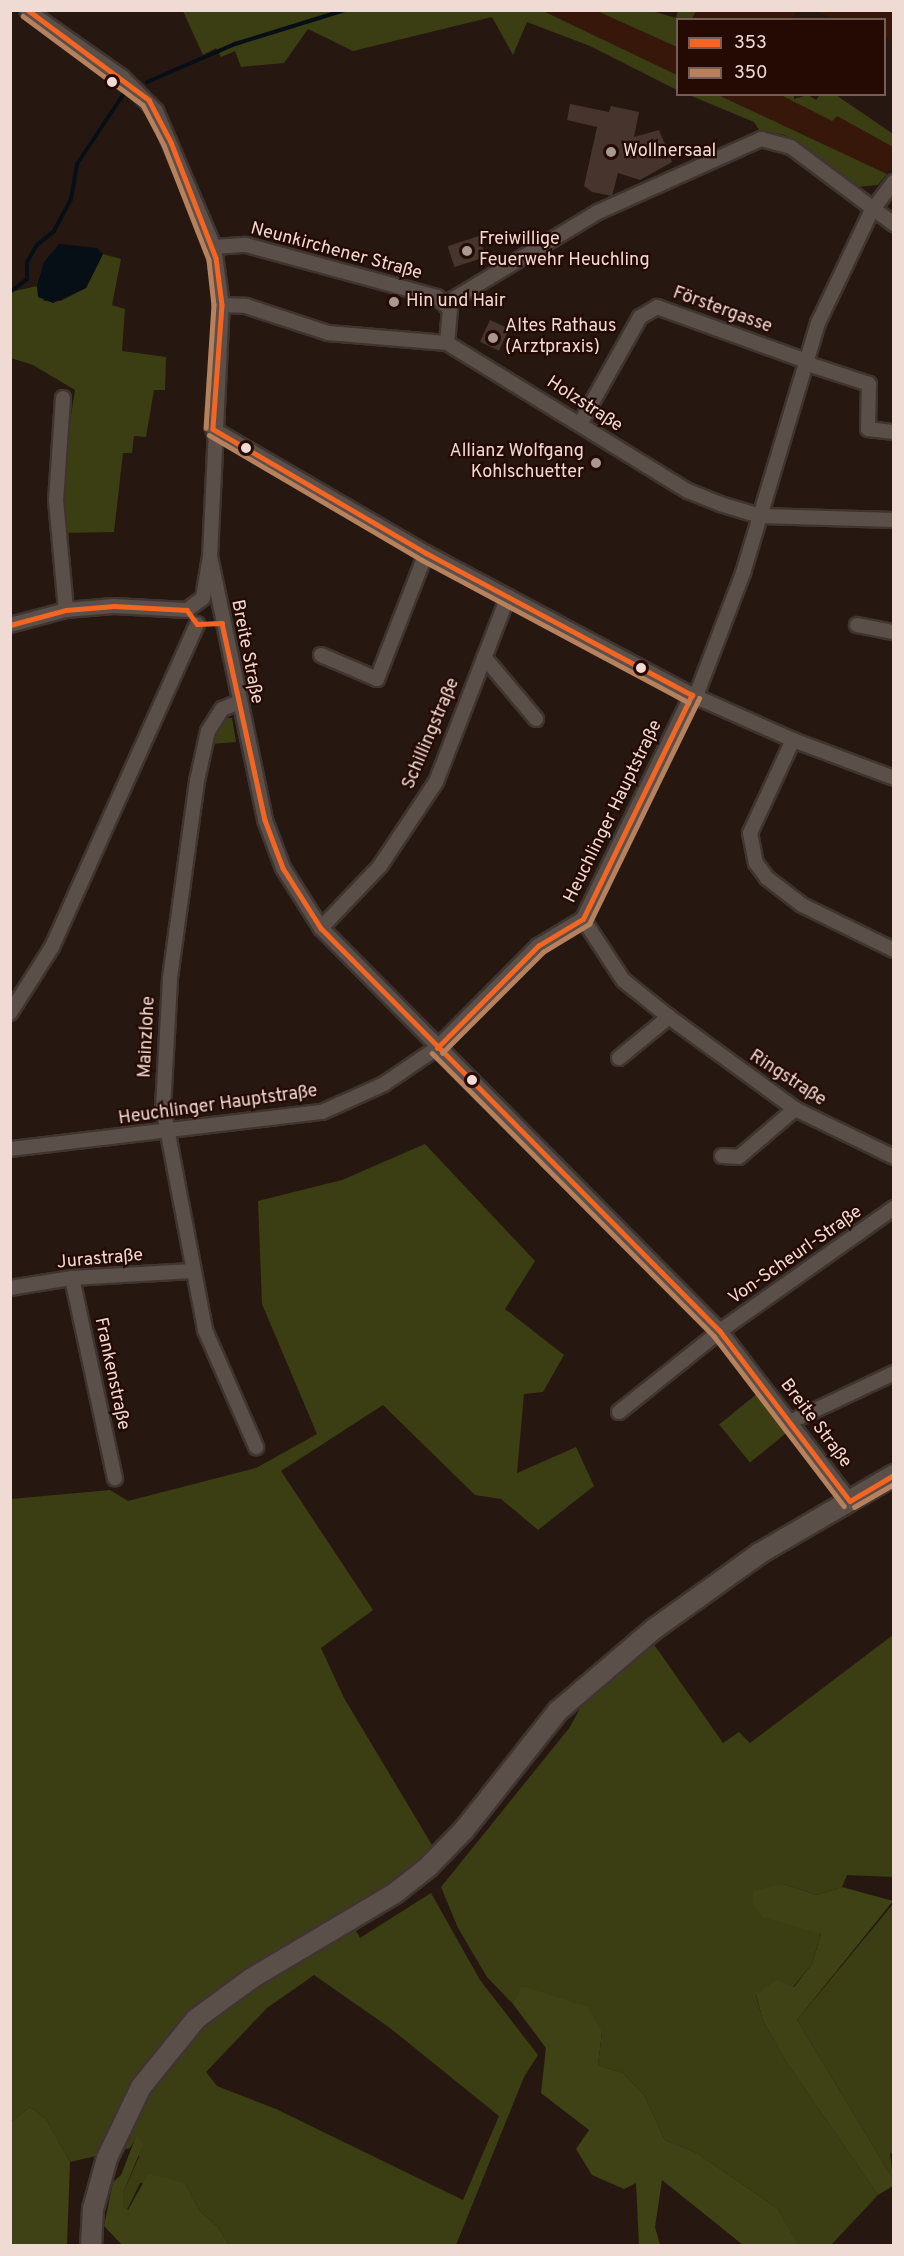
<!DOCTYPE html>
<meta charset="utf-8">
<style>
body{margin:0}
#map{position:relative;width:904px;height:2256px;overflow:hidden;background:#261811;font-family:Overpass,sans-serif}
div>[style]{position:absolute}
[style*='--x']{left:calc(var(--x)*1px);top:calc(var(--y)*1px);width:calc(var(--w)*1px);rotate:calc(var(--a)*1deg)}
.built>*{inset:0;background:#361709}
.green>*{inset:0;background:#3b3e12;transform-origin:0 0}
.forest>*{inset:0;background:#3e4214}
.water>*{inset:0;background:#070f16}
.stream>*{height:4px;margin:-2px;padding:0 2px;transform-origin:2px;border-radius:2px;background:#070f16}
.building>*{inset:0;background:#47342c;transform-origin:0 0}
.roads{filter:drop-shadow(2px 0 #403430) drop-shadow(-2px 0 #403430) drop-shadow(0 2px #403430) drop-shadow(0 -2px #403430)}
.street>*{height:14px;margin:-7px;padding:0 7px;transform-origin:7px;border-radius:7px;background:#5b4f4a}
.secondary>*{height:20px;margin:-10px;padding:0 10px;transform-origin:10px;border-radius:10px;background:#5b4f4a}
.bus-1>*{height:4.5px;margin:-2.25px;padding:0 2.25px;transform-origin:2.25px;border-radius:2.25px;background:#f26522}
.bus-2>*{height:4.5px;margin:-2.25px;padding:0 2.25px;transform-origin:2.25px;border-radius:2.25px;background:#b6815c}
.dots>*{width:16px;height:16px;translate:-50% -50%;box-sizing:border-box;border:3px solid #240a02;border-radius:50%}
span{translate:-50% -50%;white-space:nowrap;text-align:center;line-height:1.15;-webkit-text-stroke:4.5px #240a02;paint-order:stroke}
.poi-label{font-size:18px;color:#efdbd4}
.left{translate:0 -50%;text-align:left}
.right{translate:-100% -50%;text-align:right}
.street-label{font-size:18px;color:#efdbd4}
.frame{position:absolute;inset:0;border:12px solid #efdbd4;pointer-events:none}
.legend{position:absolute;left:676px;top:18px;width:210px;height:78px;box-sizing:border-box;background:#240a02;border:2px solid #755e56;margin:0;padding:8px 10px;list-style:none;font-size:18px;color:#efdbd4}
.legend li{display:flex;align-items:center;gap:12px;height:30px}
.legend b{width:30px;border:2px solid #755e56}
</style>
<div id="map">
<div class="built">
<i style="clip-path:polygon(543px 11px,597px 11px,677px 47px,677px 75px)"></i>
<i style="clip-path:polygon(696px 11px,797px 11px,792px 19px,692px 20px)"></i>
<i style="clip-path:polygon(816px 11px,893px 11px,893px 42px,885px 37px,884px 20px,833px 19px)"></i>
<i style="clip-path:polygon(718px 95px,781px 95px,837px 116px,893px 147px,893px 164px,887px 174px)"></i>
</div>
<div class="green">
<i style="clip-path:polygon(183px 11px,543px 11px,677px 75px,677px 90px,590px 46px,527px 22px,513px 55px,492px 17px,353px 51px,308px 29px,284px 63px,241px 67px,235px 51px,221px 57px,216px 48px,203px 55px)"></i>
<i style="clip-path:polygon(597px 11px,652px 11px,676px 18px,678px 11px,696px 11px,692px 19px,678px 20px,677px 47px)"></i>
<i style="clip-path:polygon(689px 95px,718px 95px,887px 174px,878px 185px,856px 187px,785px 135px,759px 130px,754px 122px)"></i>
<i style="clip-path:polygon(781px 95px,794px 95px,794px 99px,808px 95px,816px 100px,820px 95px,836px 95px,893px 134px,893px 147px,837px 116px,832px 121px)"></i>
<i style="clip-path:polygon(103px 254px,121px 259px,112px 305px,125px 309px,122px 351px,166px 357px,165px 390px,154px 390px,146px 437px,134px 436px,132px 453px,123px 453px,114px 532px,61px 533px,61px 479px,75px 390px,33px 365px,11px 358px,11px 292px,37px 286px,44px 301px,61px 301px,86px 288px)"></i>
<i style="clip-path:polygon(226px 718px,232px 718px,236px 742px,211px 744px)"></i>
<i style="clip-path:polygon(evenodd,425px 1144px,535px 1261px,505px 1309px,564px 1355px,543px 1392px,524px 1394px,517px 1473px,576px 1447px,594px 1486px,538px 1530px,501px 1499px,475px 1495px,383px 1405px,281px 1471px,373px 1610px,321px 1648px,344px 1698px,435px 1850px,346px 1913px,360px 1938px,431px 1893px,480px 1980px,538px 2055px,524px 2077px,456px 2245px,229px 2245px,218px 2227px,200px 2211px,185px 2183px,140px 2183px,127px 2210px,123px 2207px,123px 2193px,139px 2157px,138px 2135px,130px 2148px,70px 2162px,46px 2119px,30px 2107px,11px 2122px,11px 1499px,110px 1490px,128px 1501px,256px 1468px,317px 1434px,262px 1304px,258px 1201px,342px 1180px,425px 1144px,314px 1975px,390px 2028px,499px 2116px,463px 2200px,276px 2109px,217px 2086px,206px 2072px,267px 2008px,314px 1975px)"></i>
<i style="left:758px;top:1393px;width:49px;height:50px;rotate:51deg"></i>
<i style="clip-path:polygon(893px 1635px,893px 1877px,847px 1875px,842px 1887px,817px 1895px,783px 1884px,795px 1924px,821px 1933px,812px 1964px,793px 1987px,777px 1979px,756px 1995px,763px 2021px,787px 2063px,878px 2195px,831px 2245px,798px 2246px,778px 2209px,697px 2153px,665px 2140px,644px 2095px,623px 2073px,598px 2065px,602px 2032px,523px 1986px,513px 2004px,487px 1977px,458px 1928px,441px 1887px,570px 1727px,584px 1701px,653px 1643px,723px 1743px,739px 1732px,750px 1743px)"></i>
<i style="clip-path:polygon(893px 1904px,893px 2155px,890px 2152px,893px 2179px,797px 2020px)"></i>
</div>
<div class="forest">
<i style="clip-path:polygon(783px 1884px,817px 1895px,842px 1887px,893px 1901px,797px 2020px,893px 2179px,893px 2186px,878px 2195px,787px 2063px,763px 2021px,756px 1994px,777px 1979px,794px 1987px,812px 1964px,821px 1934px,762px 1917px,752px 1903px,753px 1891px)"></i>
<i style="clip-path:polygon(522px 1986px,588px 2007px,602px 2032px,598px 2065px,623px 2073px,644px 2095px,665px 2140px,697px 2153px,778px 2209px,798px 2245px,743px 2245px,662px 2180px,655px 2227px,660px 2245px,639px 2245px,636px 2183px,624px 2189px,592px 2175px,576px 2149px,589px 2130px,541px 2093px,546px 2048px,513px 2004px)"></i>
<i style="clip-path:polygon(30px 2107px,46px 2119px,70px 2162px,67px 2245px,11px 2245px,11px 2122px)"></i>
<i style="clip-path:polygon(137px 2134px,143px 2145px,123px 2193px,123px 2207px,128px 2210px,148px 2174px,185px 2183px,200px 2211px,218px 2227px,229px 2245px,122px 2245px,104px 2226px,113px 2182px,121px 2175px)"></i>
</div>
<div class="water">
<i style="clip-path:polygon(59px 244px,97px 248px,103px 254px,86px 288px,53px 303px,38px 297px,37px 286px,44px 262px)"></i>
</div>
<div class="stream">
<i style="--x:147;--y:82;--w:96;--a:-23.4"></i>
<i style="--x:235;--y:44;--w:115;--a:-17.2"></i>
<i style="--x:10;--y:292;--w:21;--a:-37"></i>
<i style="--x:27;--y:279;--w:17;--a:-90"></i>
<i style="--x:27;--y:262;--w:20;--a:-60"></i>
<i style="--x:37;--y:245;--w:22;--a:-39"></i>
<i style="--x:54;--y:231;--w:36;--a:-62"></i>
<i style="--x:71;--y:199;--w:36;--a:-80"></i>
<i style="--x:77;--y:164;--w:83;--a:-56.3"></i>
</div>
<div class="building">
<i style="clip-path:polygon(570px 104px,609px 112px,611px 106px,639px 112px,634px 137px,659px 130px,672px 162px,640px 180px,618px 173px,612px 196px,592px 192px,584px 186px,597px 127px,567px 120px)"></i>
<i style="left:479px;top:236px;width:22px;height:33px;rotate:72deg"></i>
<i style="left:490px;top:320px;width:21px;height:24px;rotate:25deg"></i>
</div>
<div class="roads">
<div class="street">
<i style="--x:214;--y:247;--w:32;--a:-4"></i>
<i style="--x:246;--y:245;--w:198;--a:15.2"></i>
<i style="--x:437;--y:297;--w:18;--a:43"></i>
<i style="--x:450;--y:309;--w:34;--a:95"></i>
<i style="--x:447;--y:303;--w:176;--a:-31.1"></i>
<i style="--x:598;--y:212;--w:179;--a:-24.1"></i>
<i style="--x:761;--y:139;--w:31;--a:15"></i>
<i style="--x:791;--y:147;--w:129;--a:36.8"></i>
<i style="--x:222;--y:305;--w:24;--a:2"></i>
<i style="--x:246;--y:306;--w:86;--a:18.2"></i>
<i style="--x:328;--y:333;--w:119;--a:4.8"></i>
<i style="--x:447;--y:343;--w:283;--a:31.6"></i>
<i style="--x:688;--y:491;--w:35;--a:22"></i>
<i style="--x:720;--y:504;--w:42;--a:16.7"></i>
<i style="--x:760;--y:516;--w:134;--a:1.7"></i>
<i style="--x:805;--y:363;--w:67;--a:18.2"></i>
<i style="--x:869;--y:384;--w:45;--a:91.3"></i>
<i style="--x:868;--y:429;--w:26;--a:7"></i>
<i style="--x:63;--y:398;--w:102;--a:93.9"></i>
<i style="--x:56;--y:500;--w:110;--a:84.8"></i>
<i style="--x:580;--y:424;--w:123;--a:-60.7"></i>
<i style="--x:640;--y:317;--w:20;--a:-30"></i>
<i style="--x:657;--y:307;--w:158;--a:19.9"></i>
<i style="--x:213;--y:429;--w:246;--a:30.2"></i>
<i style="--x:426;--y:553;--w:302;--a:28.1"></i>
<i style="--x:692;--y:695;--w:111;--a:24"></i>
<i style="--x:793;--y:740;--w:108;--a:20.6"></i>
<i style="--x:210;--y:556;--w:270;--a:78.2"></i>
<i style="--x:265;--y:820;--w:51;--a:69.4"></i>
<i style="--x:283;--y:868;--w:71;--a:57.7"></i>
<i style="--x:321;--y:928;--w:567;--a:45.29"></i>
<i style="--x:720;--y:1331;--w:214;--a:52.6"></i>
<i style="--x:10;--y:625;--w:58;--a:-15"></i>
<i style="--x:66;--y:610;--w:48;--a:-4.8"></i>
<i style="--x:114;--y:606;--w:73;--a:3.1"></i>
<i style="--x:187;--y:610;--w:20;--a:-37"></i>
<i style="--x:203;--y:598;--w:43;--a:-80.5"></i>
<i style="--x:210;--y:556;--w:251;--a:-87.3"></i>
<i style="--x:222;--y:305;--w:59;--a:-97.9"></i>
<i style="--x:214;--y:247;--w:148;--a:-113.1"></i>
<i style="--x:156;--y:111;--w:48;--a:-135"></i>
<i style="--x:122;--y:77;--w:116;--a:-144.8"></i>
<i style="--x:857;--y:625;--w:38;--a:11"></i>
<i style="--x:321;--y:655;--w:61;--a:23.2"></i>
<i style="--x:377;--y:679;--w:135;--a:-68.7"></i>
<i style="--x:484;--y:657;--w:81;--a:50"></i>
<i style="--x:696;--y:696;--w:132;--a:-69.1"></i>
<i style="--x:743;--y:573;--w:261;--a:-73.3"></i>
<i style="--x:818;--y:323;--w:123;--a:-64.5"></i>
<i style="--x:871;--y:212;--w:38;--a:-53"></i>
<i style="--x:237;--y:703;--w:16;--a:158"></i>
<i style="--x:222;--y:709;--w:26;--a:122"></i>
<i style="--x:208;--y:731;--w:51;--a:102.4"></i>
<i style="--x:197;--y:781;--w:200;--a:97.8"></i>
<i style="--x:170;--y:979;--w:128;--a:93.1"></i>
<i style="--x:163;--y:1107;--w:227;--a:79.3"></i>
<i style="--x:205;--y:1330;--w:128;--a:66.4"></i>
<i style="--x:793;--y:740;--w:102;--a:114.8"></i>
<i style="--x:750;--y:833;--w:31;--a:79"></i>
<i style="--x:756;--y:863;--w:19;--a:54"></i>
<i style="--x:767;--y:878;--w:44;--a:37.6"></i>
<i style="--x:802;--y:905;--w:102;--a:26.1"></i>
<i style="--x:583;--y:919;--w:73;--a:56.7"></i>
<i style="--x:623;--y:980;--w:59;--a:38.8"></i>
<i style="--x:669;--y:1017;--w:156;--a:36.1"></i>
<i style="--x:795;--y:1109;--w:110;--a:25.9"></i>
<i style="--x:321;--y:928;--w:86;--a:-46.4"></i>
<i style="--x:380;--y:866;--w:101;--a:-56.3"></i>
<i style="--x:436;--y:782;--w:199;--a:-68.8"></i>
<i style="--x:10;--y:1013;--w:78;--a:-57.5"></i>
<i style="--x:52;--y:947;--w:354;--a:-65.8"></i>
<i style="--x:619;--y:1058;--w:65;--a:-39.4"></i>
<i style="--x:10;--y:1149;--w:314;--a:-6.8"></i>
<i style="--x:322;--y:1112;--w:68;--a:-24.3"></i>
<i style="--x:384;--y:1084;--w:64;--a:-34.2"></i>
<i style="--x:437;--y:1048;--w:144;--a:-45.3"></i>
<i style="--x:538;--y:946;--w:52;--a:-31"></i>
<i style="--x:583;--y:919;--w:249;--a:-64.1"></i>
<i style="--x:722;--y:1156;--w:17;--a:3"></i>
<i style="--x:739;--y:1157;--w:74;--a:-40.6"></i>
<i style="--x:72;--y:1278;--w:205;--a:77.9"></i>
<i style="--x:10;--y:1288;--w:63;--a:-9.2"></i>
<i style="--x:72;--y:1278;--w:120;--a:-3.3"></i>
<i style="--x:619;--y:1412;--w:129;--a:-38.7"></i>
<i style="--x:720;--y:1331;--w:213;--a:-35.3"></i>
<i style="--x:792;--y:1421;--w:113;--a:-25.2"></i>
</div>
<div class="secondary">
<i style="--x:91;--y:2246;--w:37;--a:-87"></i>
<i style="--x:93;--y:2209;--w:53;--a:-74.6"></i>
<i style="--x:107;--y:2158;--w:79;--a:-64.4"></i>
<i style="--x:141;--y:2087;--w:87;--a:-51"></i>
<i style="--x:196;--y:2019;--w:69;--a:-36.2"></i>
<i style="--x:252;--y:1978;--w:166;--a:-30.7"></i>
<i style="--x:395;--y:1893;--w:42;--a:-38.2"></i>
<i style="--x:428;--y:1867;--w:52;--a:-45.8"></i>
<i style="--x:464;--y:1830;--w:152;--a:-51.7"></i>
<i style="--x:558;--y:1711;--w:126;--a:-40.5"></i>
<i style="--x:654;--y:1629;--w:130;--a:-35.6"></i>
<i style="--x:760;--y:1553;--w:155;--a:-30.2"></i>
</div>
</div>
<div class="bus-1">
<i style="--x:28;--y:10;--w:151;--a:36.6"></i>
<i style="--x:149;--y:100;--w:47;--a:62.4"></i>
<i style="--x:171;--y:142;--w:124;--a:68.8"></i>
<i style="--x:216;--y:258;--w:47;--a:82.7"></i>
<i style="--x:222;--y:305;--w:124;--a:94.2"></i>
<i style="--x:213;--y:429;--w:246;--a:30.2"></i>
<i style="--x:426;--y:553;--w:302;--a:28.1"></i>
<i style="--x:10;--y:625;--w:58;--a:-15"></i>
<i style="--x:66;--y:610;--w:48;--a:-4.8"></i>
<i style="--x:114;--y:606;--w:73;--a:3.1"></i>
<i style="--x:187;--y:610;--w:17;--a:54"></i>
<i style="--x:197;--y:624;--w:25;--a:-2"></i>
<i style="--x:222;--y:623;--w:202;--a:77.7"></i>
<i style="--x:265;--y:820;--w:51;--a:69.4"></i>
<i style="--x:283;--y:868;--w:71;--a:57.7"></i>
<i style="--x:321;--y:928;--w:567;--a:45.29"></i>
<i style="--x:720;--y:1331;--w:214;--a:52.6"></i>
<i style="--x:437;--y:1048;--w:144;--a:-45.3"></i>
<i style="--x:538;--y:946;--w:52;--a:-31"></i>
<i style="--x:583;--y:919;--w:249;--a:-64.1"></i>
<i style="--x:850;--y:1501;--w:51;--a:-30.6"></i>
</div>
<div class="bus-2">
<i style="--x:23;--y:16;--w:149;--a:36.6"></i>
<i style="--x:143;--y:105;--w:45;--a:62.3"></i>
<i style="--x:164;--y:145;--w:123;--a:68.6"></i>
<i style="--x:209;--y:260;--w:45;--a:83.7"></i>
<i style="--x:214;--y:305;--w:123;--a:93.7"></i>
<i style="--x:209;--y:435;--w:247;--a:30.4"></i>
<i style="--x:422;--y:560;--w:302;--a:28.1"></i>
<i style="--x:432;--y:1053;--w:400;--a:45.1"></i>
<i style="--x:714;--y:1336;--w:214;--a:52.6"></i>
<i style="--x:442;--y:1053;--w:143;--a:-45"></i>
<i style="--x:543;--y:952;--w:54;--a:-31.3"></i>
<i style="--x:589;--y:924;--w:251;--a:-64"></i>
<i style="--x:854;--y:1507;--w:46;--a:-29.9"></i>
</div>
<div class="dots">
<i style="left:112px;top:82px;background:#efdbd4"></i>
<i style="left:611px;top:152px;background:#a99790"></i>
<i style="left:467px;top:251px;background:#a99790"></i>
<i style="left:394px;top:302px;background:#a99790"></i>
<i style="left:493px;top:338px;background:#a99790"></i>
<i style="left:246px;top:448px;background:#efdbd4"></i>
<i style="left:596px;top:463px;background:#a99790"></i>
<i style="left:641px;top:668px;background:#efdbd4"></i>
<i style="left:472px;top:1080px;background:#efdbd4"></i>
</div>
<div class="poi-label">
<span class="left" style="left:623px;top:152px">Wollnersaal</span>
<span class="left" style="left:479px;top:251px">Freiwillige<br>Feuerwehr Heuchling</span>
<span class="left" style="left:406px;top:302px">Hin und Hair</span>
<span class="left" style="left:505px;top:338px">Altes Rathaus<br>(Arztpraxis)</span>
<span class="right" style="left:584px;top:463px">Allianz Wolfgang<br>Kohlschuetter</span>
</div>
<div class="street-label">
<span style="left:336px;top:252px;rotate:15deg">Neunkirchener Straße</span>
<span style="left:722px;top:311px;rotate:20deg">Förstergasse</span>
<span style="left:584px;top:405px;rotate:33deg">Holzstraße</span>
<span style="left:246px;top:652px;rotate:79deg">Breite Straße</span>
<span style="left:432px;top:734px;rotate:-67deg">Schillingstraße</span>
<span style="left:614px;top:812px;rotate:-64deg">Heuchlinger Hauptstraße</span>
<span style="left:148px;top:1037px;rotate:-87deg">Mainzlohe</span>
<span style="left:787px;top:1079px;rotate:33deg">Ringstraße</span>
<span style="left:218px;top:1106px;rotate:-8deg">Heuchlinger Hauptstraße</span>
<span style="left:796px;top:1256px;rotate:-35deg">Von-Scheurl-Straße</span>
<span style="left:100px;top:1260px;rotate:-5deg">Jurastraße</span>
<span style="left:111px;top:1374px;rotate:78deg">Frankenstraße</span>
<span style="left:815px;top:1424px;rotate:53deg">Breite Straße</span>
</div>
<div class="frame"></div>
<ul class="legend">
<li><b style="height:8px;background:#f26522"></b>353</li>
<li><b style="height:8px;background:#b6815c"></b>350</li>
</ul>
</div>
